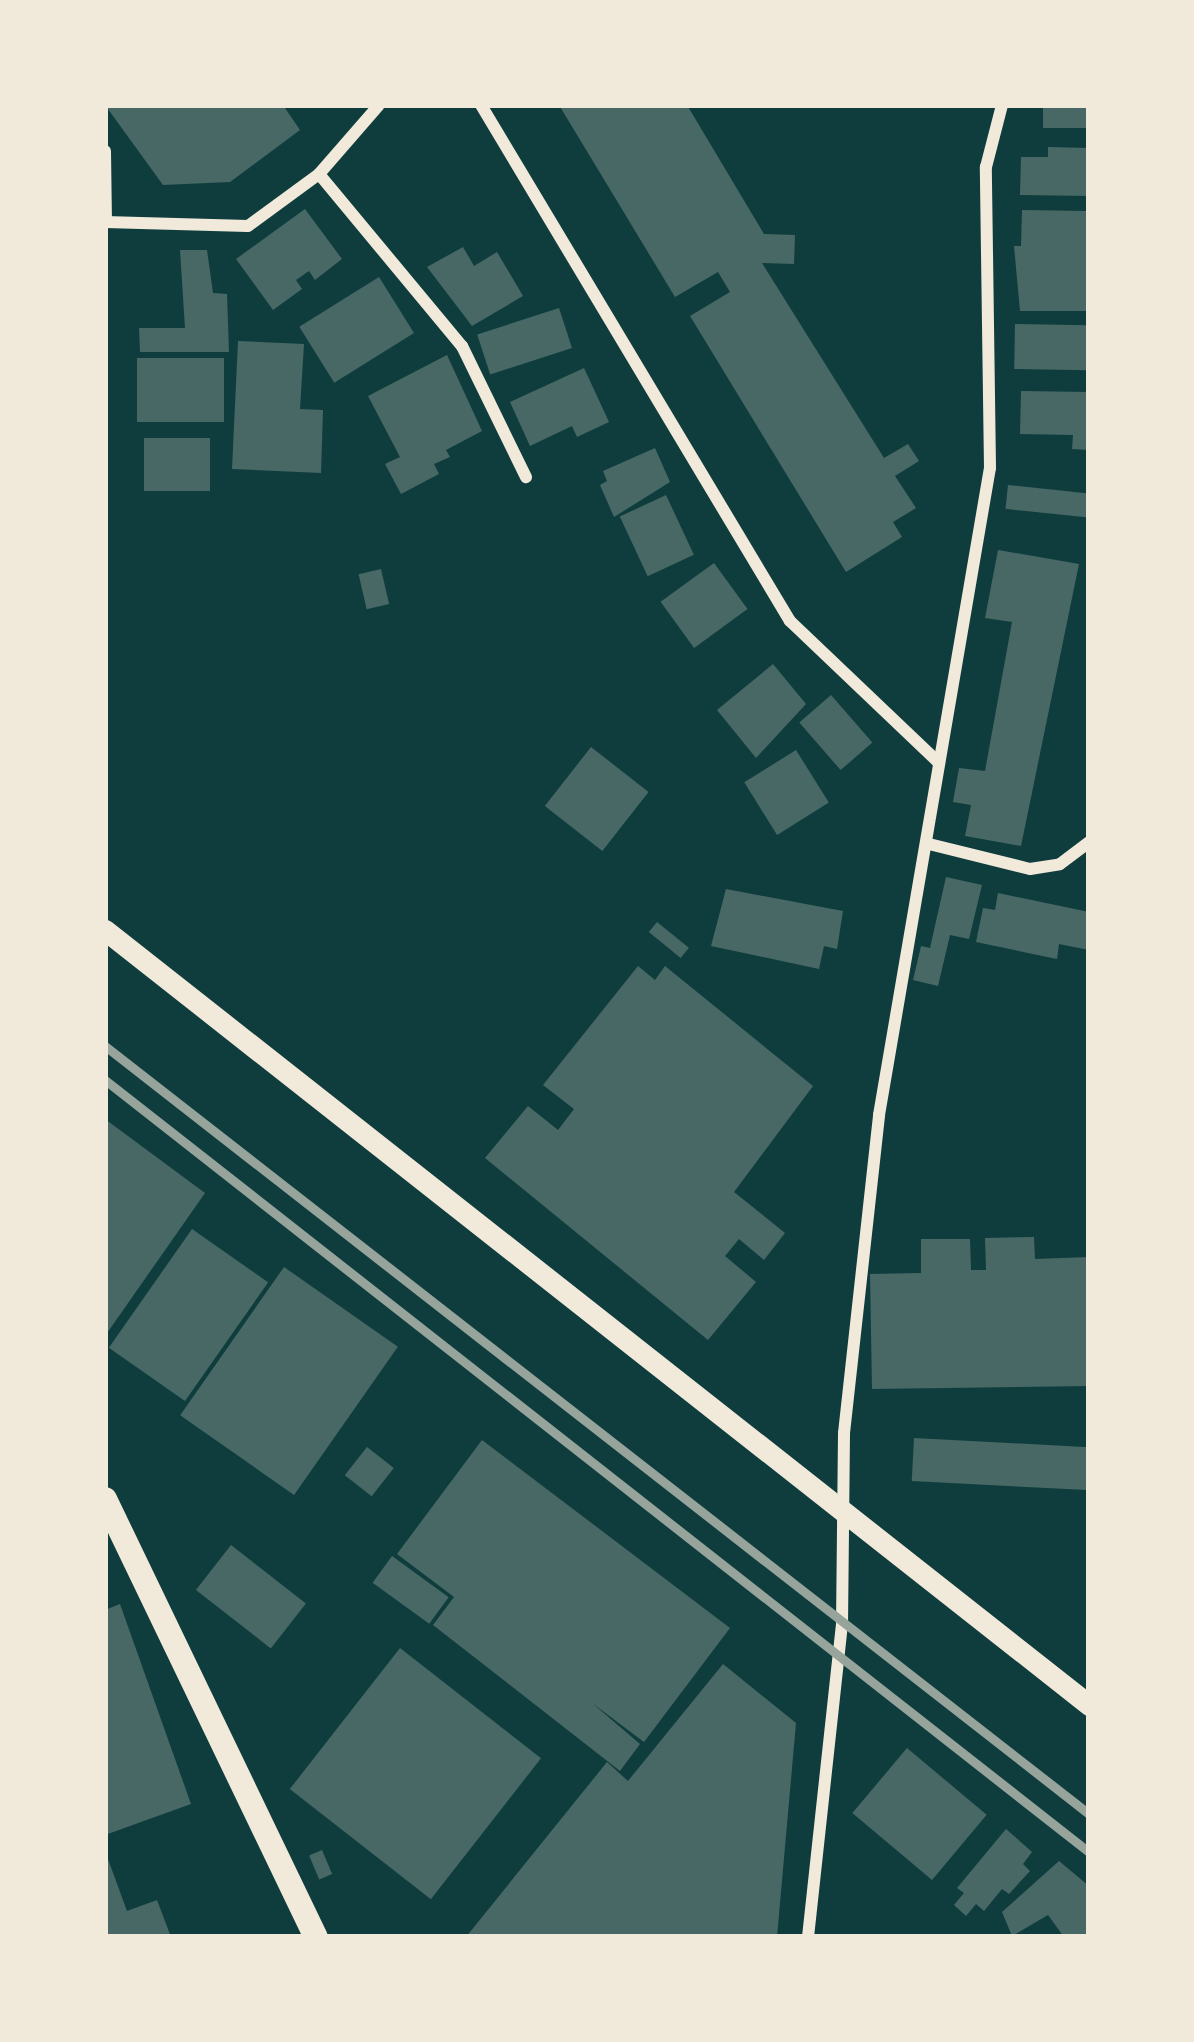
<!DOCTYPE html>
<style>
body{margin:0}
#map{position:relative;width:1194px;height:2042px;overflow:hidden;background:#0f3d3e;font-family:"Work Sans",sans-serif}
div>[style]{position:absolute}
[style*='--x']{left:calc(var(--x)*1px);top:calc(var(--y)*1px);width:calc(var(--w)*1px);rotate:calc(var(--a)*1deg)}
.building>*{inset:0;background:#486865;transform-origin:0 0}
.minor>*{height:12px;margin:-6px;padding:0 6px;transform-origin:6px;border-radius:6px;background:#f1e9da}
.tertiary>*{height:21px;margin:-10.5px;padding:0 10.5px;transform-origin:10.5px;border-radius:10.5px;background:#f1e9da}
.secondary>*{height:24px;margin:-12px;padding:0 12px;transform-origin:12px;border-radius:12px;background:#f1e9da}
.rail>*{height:9px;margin:-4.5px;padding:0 4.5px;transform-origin:4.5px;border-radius:4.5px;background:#97a49c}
span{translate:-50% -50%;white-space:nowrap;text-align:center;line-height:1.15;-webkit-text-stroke:10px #f1e9da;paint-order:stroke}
.frame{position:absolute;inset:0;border:108px solid #f1e9da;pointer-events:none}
</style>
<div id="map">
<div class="building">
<i style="clip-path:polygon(105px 105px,283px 105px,300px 130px,230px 182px,163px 185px)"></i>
<i style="clip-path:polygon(559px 105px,687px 105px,764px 234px,795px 235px,794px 264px,762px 263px,884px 458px,908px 444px,919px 461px,895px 476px,916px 508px,893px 522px,902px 537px,846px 572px,690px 316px,730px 292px,718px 272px,675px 297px)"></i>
<i style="left:1043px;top:105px;width:46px;height:23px"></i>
<i style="clip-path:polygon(1048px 147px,1089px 148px,1089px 196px,1020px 195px,1021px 157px,1048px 157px)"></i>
<i style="clip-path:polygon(305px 209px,342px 259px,315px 280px,309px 271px,296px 280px,302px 289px,273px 310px,236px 259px)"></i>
<i style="clip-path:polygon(1022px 210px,1087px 211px,1086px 311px,1020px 311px,1014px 246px,1021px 246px)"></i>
<i style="clip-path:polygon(463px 247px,474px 266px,497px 252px,523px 296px,472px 326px,427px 267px)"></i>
<i style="clip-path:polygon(180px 250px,207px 250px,213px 293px,227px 294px,229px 352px,140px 352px,139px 328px,185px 328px)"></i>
<i style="left:379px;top:277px;width:66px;height:94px;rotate:58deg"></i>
<i style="left:559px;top:308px;width:42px;height:86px;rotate:72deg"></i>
<i style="left:1015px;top:324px;width:74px;height:45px;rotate:1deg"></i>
<i style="clip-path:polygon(238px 341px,304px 344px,300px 409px,323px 410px,321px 473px,232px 469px)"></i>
<i style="clip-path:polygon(447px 355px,482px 431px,446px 450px,450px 457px,434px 464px,439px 474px,401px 494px,385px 464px,400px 457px,368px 396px)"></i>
<i style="left:137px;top:358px;width:87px;height:64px"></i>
<i style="clip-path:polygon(584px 368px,609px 422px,577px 437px,572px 426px,530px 446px,510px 402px)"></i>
<i style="clip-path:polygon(1021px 391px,1089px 392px,1089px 450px,1072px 449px,1073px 435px,1020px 434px)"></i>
<i style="left:144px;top:438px;width:66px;height:53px"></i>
<i style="clip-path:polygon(655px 448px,670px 482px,614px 517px,600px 485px,607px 481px,603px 471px)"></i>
<i style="left:1008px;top:485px;width:81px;height:24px;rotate:6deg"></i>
<i style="left:666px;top:495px;width:66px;height:51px;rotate:65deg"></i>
<i style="clip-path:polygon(998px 550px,1079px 564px,1021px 846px,965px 836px,971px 805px,953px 802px,959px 768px,985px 771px,1012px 622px,985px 618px)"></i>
<i style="left:714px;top:563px;width:57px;height:66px;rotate:54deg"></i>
<i style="left:381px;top:569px;width:36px;height:23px;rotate:77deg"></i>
<i style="clip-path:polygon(773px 664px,806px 704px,756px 758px,717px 710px)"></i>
<i style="left:831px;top:695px;width:63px;height:42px;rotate:49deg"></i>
<i style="left:591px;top:747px;width:73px;height:75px;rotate:38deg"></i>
<i style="left:796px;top:750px;width:62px;height:61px;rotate:58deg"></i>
<i style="clip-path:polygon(946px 877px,982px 885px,969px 939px,950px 935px,938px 986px,913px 980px,921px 946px,930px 948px)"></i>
<i style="clip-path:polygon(726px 889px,843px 911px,837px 949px,824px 946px,819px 969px,711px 946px)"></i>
<i style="clip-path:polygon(998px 893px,1089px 912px,1089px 950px,1059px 944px,1057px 959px,976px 942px,983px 908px,995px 910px)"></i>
<i style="left:657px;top:922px;width:41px;height:13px;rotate:39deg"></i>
<i style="clip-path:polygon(638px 966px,655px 980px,665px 966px,813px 1086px,734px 1192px,785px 1233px,764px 1260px,739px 1239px,725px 1256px,756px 1282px,708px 1340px,485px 1158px,528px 1106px,558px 1130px,574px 1109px,543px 1085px)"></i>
<i style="clip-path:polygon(105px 1119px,205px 1193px,105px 1336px)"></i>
<i style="left:192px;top:1229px;width:93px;height:145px;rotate:35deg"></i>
<i style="clip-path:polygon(1034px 1237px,1035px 1259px,1089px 1257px,1089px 1386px,872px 1389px,870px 1274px,921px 1273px,921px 1239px,970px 1239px,971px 1270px,986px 1270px,985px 1238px)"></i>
<i style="left:284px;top:1267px;width:139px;height:181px;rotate:35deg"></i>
<i style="left:914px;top:1438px;width:175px;height:43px;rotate:3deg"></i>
<i style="clip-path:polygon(482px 1440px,730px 1628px,644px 1742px,592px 1703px,640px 1744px,620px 1771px,433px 1625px,454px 1597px,397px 1554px)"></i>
<i style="left:367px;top:1447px;width:34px;height:36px;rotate:38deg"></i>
<i style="left:231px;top:1545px;width:95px;height:57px;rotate:38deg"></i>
<i style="left:392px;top:1556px;width:70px;height:33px;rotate:36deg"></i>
<i style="clip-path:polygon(120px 1604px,191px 1804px,105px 1835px,105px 1610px)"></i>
<i style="left:400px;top:1648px;width:179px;height:179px;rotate:38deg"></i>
<i style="clip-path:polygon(723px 1664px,796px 1723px,777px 1937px,466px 1937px,607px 1762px,628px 1781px)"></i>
<i style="left:907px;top:1748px;width:104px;height:85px;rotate:40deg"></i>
<i style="clip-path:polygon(1006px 1829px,1032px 1852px,1023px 1864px,1030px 1871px,1009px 1894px,1002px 1889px,984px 1911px,976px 1904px,966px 1916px,954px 1905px,964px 1893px,957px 1888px)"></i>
<i style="left:322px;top:1850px;width:26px;height:14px;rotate:67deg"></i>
<i style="clip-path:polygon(105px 1851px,127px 1911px,157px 1900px,171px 1937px,105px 1937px)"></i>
<i style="clip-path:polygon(1059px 1861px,1089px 1886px,1089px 1937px,1064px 1937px,1048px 1915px,1012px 1936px,1002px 1912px)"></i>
</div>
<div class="minor">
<i style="--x:481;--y:105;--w:601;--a:59.09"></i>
<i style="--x:790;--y:621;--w:206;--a:43.6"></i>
<i style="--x:105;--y:151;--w:71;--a:89.2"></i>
<i style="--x:319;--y:174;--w:224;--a:50.3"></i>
<i style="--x:462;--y:346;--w:146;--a:64"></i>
<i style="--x:105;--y:222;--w:143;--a:1.6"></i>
<i style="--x:248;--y:226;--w:88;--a:-36.2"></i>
<i style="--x:319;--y:174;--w:91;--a:-49"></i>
<i style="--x:929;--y:844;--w:104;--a:13.9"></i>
<i style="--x:1030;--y:869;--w:30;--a:-9"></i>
<i style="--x:1060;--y:864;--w:36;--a:-37"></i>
<i style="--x:808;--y:1937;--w:314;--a:-83.8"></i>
<i style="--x:842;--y:1625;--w:192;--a:-89.4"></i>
<i style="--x:844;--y:1433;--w:320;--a:-83.7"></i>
<i style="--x:879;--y:1115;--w:656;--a:-80.27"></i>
<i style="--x:990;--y:468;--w:301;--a:-90.8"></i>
<i style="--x:986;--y:167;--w:64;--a:-75.5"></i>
</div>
<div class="tertiary">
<i style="--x:105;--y:930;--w:1253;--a:38.22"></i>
</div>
<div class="secondary">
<i style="--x:105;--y:1499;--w:486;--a:64.3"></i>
</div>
<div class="rail">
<i style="--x:105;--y:1046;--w:1248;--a:37.97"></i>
<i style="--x:105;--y:1080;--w:1251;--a:38.12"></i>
</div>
<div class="frame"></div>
</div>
